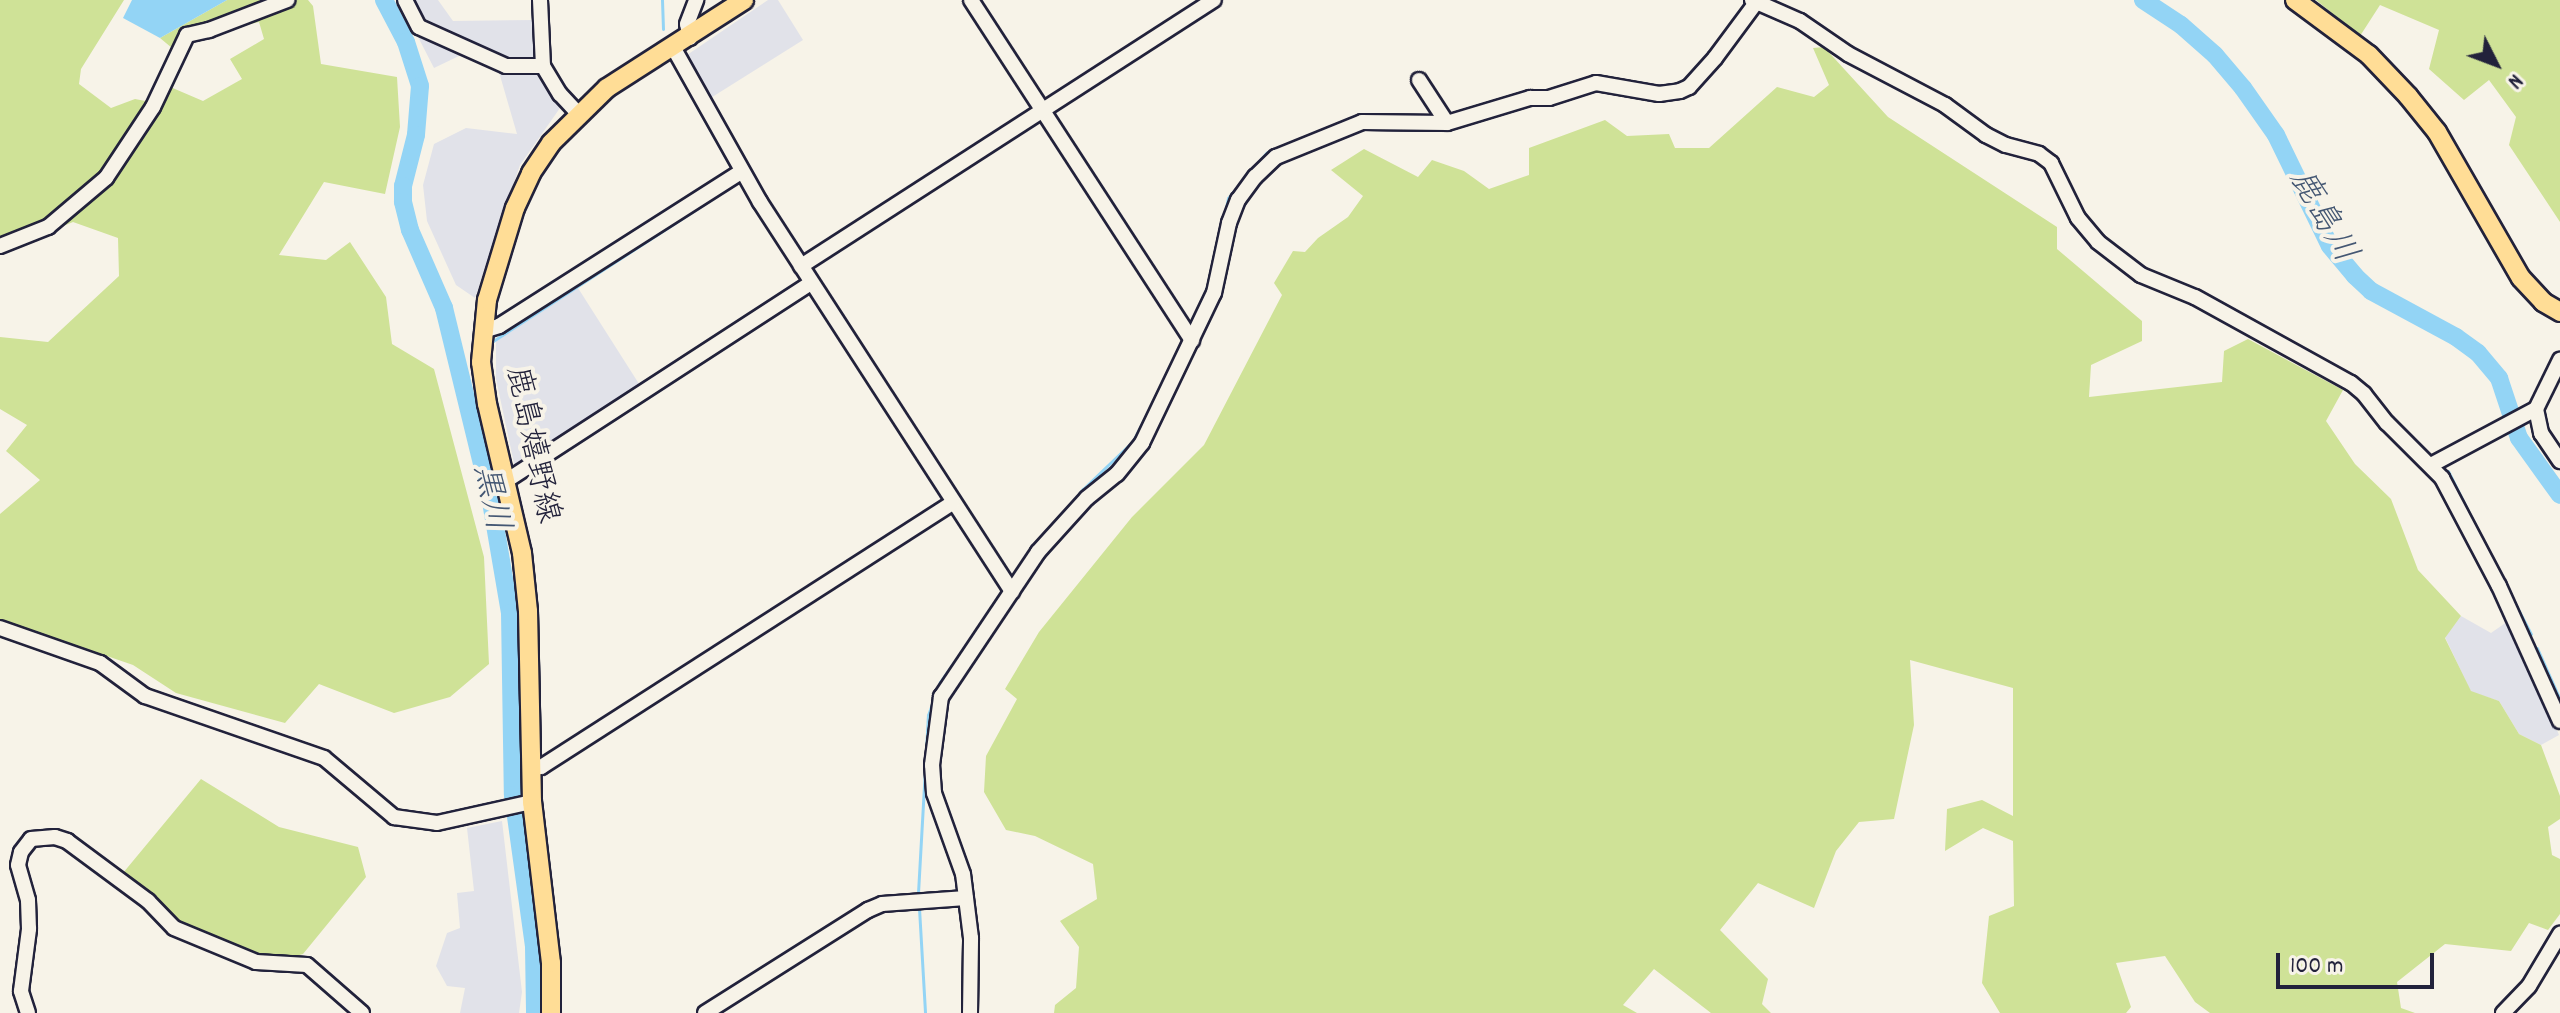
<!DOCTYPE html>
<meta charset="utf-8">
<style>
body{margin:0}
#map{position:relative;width:2560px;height:1013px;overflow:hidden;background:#f7f3e8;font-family:Dekko,"Klee One",sans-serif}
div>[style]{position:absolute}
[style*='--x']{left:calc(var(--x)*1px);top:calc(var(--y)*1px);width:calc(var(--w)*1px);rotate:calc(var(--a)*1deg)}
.built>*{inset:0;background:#e1e2e9}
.green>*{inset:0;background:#cfe297}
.water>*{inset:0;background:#93d4f5}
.stream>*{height:3px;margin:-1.5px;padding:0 1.5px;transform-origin:1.5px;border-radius:1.5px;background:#93d4f5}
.river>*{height:18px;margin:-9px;padding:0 9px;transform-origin:9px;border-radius:9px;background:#93d4f5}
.roads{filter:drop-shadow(2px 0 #22223b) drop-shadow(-2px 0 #22223b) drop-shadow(0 2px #22223b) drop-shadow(0 -2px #22223b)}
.minor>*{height:14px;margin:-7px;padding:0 7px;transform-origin:7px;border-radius:7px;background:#f7f3e8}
.major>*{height:18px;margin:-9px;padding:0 9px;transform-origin:9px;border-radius:9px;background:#ffdd96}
span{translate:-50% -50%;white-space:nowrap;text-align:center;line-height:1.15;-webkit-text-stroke:8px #f7f3e8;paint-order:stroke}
.street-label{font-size:32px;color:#22223b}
.water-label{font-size:34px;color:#445773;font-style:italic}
.north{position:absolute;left:2456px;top:24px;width:80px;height:80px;-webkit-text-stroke:6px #f7f3e8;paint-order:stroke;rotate:132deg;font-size:22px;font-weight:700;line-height:32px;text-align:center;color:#22223b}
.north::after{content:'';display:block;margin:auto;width:28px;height:36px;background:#22223b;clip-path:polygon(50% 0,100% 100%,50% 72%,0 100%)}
.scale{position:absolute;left:2276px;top:953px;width:158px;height:36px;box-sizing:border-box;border:4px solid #22223b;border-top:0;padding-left:10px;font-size:24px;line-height:28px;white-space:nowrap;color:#22223b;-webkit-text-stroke:6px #f7f3e8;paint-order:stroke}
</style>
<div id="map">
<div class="built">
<i style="clip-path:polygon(399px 0,438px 0,453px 21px,536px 20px,538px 76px,560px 108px,520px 165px,475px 298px,456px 285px,427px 221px,423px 185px,434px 144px,466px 128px,517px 134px,499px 72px,461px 55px,434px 68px)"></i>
<i style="clip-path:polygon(768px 0,778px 0,803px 40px,709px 99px,687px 55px)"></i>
<i style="clip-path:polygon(578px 288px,641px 387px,515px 468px,496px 379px,496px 341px)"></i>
<i style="clip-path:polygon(2461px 616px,2491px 633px,2511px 619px,2559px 735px,2541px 745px,2519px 734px,2499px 701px,2471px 692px,2445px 637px)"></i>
<i style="clip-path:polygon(502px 821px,522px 992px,519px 1013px,460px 1013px,465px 988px,447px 986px,436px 966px,447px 933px,460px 928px,457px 893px,474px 891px,467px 828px)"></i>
</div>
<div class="green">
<i style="clip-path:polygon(0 0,124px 0,81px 69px,79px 84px,111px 108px,135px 99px,161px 104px,168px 86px,203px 101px,242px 79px,230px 59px,264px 39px,259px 22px,189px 38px,172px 48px,160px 38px,227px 0,308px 0,313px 6px,321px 64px,397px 77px,400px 127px,385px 194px,324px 182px,279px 255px,326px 260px,350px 242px,386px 297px,392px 344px,434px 369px,484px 557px,489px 664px,450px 697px,394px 713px,319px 684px,285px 723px,176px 693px,133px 665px,0 619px,0 514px,40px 480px,6px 451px,27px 425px,0 409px,0 337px,48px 342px,119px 276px,118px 238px,73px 222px,0 252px)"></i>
<i style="clip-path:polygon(2316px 0,2560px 0,2560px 222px,2509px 145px,2516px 117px,2489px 80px,2464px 100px,2429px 69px,2439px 30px,2380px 5px,2360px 36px)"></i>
<i style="clip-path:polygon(1824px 47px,1888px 117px,2057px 227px,2057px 249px,2142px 321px,2142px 341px,2091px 365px,2089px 397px,2222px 382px,2224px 351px,2248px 339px,2343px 390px,2326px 421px,2355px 464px,2391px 499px,2418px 570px,2461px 616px,2445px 638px,2471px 691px,2499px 701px,2519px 734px,2541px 745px,2560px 796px,2560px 819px,2548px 827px,2552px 855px,2560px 859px,2560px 914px,2548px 930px,2529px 923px,2511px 951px,2445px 944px,2397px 982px,2401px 1008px,2415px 1013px,2210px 1013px,2195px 1002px,2165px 956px,2116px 963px,2131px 1007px,2126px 1013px,2000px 1013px,1982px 983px,1989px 916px,2014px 906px,2013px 841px,1983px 828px,1945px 851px,1947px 809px,1982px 800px,2013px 816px,2013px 688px,1910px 660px,1914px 725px,1894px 819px,1859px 822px,1836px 851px,1814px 908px,1758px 883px,1720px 930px,1768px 979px,1762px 1004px,1771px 1013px,1711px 1013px,1654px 969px,1623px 1005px,1637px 1013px,1054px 1013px,1055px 1005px,1076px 988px,1079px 947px,1060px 921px,1097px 899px,1093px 864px,1035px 836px,1006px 830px,984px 792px,986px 756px,1017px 699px,1005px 689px,1039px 632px,1132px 517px,1204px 445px,1282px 295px,1274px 283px,1293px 251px,1305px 252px,1318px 238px,1348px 217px,1363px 196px,1331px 170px,1364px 149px,1418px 177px,1432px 160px,1464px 171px,1489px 189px,1529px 175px,1529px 148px,1605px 120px,1627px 136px,1669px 134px,1675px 148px,1709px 148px,1777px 87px,1814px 97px,1829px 85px,1813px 48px)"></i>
<i style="clip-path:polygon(201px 779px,279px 827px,358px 847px,366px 877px,303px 954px,285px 959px,256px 957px,180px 926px,123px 873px)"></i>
</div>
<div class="water">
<i style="clip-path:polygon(132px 0,227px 0,160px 38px,123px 18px)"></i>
</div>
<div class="stream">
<i style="--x:662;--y:0;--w:29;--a:88"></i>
<i style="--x:674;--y:65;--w:115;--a:60.8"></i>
<i style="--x:1224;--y:217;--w:19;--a:-78"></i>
<i style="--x:1228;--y:198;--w:60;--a:-49.7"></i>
<i style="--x:1200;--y:306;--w:29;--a:-70"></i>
<i style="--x:493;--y:341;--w:293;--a:-33"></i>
<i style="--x:2448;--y:471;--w:76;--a:63.4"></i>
<i style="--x:1060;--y:518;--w:37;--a:-52"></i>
<i style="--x:1083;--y:489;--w:69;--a:-43.8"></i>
<i style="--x:1133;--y:441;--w:90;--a:-62.9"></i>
<i style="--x:1011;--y:577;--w:13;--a:-51"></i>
<i style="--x:2510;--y:594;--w:45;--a:62.3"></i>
<i style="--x:2537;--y:648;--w:57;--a:66.1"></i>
<i style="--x:918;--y:893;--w:178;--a:-86.8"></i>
<i style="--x:928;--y:715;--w:35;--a:-70"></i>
<i style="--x:940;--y:682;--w:106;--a:-55"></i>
<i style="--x:919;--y:908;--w:105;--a:86.7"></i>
</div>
<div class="river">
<i style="--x:384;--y:0;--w:47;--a:62.4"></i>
<i style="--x:406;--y:42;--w:46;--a:72.3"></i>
<i style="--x:420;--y:86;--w:49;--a:94.7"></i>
<i style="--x:416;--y:135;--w:53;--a:104.3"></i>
<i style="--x:403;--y:186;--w:16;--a:90"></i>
<i style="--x:403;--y:202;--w:29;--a:76"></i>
<i style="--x:410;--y:230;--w:85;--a:66.4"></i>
<i style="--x:444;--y:308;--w:194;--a:76.3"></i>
<i style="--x:490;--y:496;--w:119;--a:80.3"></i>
<i style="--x:510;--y:613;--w:182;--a:89.1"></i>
<i style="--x:513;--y:795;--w:153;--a:82.1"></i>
<i style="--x:534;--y:947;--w:66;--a:89.1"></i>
<i style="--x:2143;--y:0;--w:45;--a:33.3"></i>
<i style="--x:2181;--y:25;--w:45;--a:41.4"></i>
<i style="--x:2215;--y:55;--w:43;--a:49.7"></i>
<i style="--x:2243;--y:88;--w:57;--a:54.9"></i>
<i style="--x:2276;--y:135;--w:123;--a:64.1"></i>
<i style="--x:2330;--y:246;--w:39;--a:50"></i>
<i style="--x:2355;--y:276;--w:22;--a:43"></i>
<i style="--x:2371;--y:291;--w:97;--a:28.4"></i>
<i style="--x:2456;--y:337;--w:27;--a:36"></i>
<i style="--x:2478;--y:353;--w:33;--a:50"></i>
<i style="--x:2499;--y:378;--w:63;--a:71.6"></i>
<i style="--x:2519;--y:438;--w:70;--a:54.3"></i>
</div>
<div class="roads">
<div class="minor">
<i style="--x:405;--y:0;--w:30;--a:63"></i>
<i style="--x:419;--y:27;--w:95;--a:24.1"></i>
<i style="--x:506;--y:66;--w:37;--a:0"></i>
<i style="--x:540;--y:0;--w:66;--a:87.4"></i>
<i style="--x:543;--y:66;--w:33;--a:59"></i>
<i style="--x:560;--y:94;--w:26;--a:47"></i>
<i style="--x:971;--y:0;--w:406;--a:57"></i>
<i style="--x:1752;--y:0;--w:52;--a:23.6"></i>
<i style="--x:1800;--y:21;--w:58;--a:34.5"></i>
<i style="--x:1848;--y:54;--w:110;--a:27.7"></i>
<i style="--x:1945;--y:105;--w:51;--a:36.2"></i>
<i style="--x:1986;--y:135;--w:22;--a:27"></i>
<i style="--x:2006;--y:145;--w:34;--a:15"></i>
<i style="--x:2039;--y:154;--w:15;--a:37"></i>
<i style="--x:2051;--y:163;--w:61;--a:63.9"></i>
<i style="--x:2078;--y:218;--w:31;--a:50"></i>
<i style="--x:2098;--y:242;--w:54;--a:37.5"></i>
<i style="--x:2141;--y:275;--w:58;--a:22.2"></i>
<i style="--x:2195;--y:297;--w:178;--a:28.9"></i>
<i style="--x:2351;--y:383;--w:17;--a:40"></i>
<i style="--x:2364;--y:394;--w:37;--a:52"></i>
<i style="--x:2387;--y:423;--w:78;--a:45"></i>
<i style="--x:2442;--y:478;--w:122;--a:62.2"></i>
<i style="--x:2499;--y:586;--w:148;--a:65.7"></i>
<i style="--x:690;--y:38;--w:14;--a:-102"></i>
<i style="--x:687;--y:24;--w:26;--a:-69"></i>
<i style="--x:673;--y:47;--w:178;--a:60.7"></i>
<i style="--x:760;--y:202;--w:464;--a:57.1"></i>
<i style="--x:1419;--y:80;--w:51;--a:56.9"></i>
<i style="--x:0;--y:246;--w:52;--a:-21.6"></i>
<i style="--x:48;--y:227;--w:76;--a:-40.2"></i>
<i style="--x:106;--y:178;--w:85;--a:-56.5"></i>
<i style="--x:153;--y:107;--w:80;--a:-64.7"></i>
<i style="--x:187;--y:35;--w:23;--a:-13"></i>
<i style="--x:209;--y:30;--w:84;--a:-21"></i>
<i style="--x:801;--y:266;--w:491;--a:-32.8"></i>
<i style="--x:483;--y:331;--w:17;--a:-17"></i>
<i style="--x:499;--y:326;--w:288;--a:-32.5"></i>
<i style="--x:2536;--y:409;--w:25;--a:78"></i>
<i style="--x:2541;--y:433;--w:34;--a:56"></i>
<i style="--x:2431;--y:465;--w:119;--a:-28.1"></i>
<i style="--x:2536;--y:409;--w:55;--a:-63.9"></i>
<i style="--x:506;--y:481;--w:364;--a:-33"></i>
<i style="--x:0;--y:628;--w:106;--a:19.3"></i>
<i style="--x:100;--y:663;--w:56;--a:36.3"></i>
<i style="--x:145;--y:696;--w:189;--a:19.1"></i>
<i style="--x:324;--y:758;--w:92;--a:40.1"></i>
<i style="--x:394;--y:817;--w:43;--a:7.9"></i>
<i style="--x:437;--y:823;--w:97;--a:-12.5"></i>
<i style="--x:532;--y:767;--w:9;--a:0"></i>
<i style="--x:541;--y:767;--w:488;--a:-32.7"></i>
<i style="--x:28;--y:1013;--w:23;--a:-108"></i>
<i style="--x:21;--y:991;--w:63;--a:-82.6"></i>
<i style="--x:29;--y:929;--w:29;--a:-92"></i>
<i style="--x:28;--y:900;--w:36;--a:-106"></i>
<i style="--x:18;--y:865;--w:13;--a:-77"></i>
<i style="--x:21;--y:852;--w:16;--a:-52"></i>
<i style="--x:31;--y:839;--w:24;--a:-5"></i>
<i style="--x:55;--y:837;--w:13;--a:18"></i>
<i style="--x:67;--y:841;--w:101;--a:36.5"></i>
<i style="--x:148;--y:901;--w:37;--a:46"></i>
<i style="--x:174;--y:928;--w:89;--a:22.5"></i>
<i style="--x:256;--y:962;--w:51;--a:3.4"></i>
<i style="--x:307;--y:965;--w:73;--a:41.1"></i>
<i style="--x:705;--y:1013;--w:193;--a:-32.3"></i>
<i style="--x:868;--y:910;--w:15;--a:-23"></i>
<i style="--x:882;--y:904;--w:84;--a:-4.1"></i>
<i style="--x:970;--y:1013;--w:75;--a:-89.2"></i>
<i style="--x:971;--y:938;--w:64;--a:-97.1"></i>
<i style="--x:963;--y:874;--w:86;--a:-109.7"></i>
<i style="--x:934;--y:793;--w:28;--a:-94"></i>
<i style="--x:932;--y:765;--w:69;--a:-82.5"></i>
<i style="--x:941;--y:697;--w:174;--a:-56.2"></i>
<i style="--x:1038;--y:552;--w:73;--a:-47.8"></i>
<i style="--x:1087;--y:498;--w:38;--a:-39"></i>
<i style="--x:1117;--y:474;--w:40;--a:-51"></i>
<i style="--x:1142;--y:443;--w:166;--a:-64.4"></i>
<i style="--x:1214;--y:293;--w:72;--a:-77.9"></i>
<i style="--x:1229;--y:223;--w:25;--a:-69"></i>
<i style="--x:1238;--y:200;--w:29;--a:-54"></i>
<i style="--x:1255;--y:177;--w:29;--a:-44"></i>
<i style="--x:1276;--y:157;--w:93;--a:-22.1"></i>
<i style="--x:1362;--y:122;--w:85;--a:0.7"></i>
<i style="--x:1447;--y:123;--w:87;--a:-16.8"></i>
<i style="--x:1530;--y:98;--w:19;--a:0"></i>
<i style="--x:1549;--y:98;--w:49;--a:-17.7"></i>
<i style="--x:1596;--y:83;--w:64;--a:9.9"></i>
<i style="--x:1659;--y:94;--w:21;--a:-8"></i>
<i style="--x:1680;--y:91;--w:10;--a:-24"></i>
<i style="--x:1689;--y:87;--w:39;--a:-48"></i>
<i style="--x:1715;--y:58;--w:72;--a:-53.4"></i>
<i style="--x:2503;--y:1013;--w:37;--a:-46"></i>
<i style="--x:2529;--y:986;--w:61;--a:-59.2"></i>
</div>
<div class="major">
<i style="--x:2295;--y:0;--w:92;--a:36.6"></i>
<i style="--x:2369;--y:55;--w:57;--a:46.4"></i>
<i style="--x:2408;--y:96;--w:46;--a:51.1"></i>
<i style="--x:2437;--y:132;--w:168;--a:60.1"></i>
<i style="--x:2521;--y:278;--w:33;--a:47"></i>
<i style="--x:2543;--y:302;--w:20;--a:30"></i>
<i style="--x:551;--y:1013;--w:50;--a:-90"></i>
<i style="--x:551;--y:963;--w:162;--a:-96.7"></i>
<i style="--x:532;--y:802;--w:191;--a:-91.2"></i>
<i style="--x:528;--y:611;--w:58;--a:-95.9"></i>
<i style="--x:522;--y:553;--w:153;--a:-103.2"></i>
<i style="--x:487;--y:404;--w:42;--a:-98.1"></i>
<i style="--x:481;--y:362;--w:62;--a:-84.5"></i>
<i style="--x:487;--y:300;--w:96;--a:-73.1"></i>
<i style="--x:515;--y:208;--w:38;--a:-65"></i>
<i style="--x:531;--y:173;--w:36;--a:-56"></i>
<i style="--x:551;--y:143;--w:78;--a:-44.5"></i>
<i style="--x:607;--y:88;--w:163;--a:-32.7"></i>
</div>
</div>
<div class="street-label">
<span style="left:530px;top:445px;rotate:78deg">鹿島嬉野線</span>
</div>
<div class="water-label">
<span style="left:2321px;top:217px;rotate:60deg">鹿島川</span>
<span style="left:489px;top:498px;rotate:78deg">黒川</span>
</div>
<div class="north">N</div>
<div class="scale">100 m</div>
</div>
